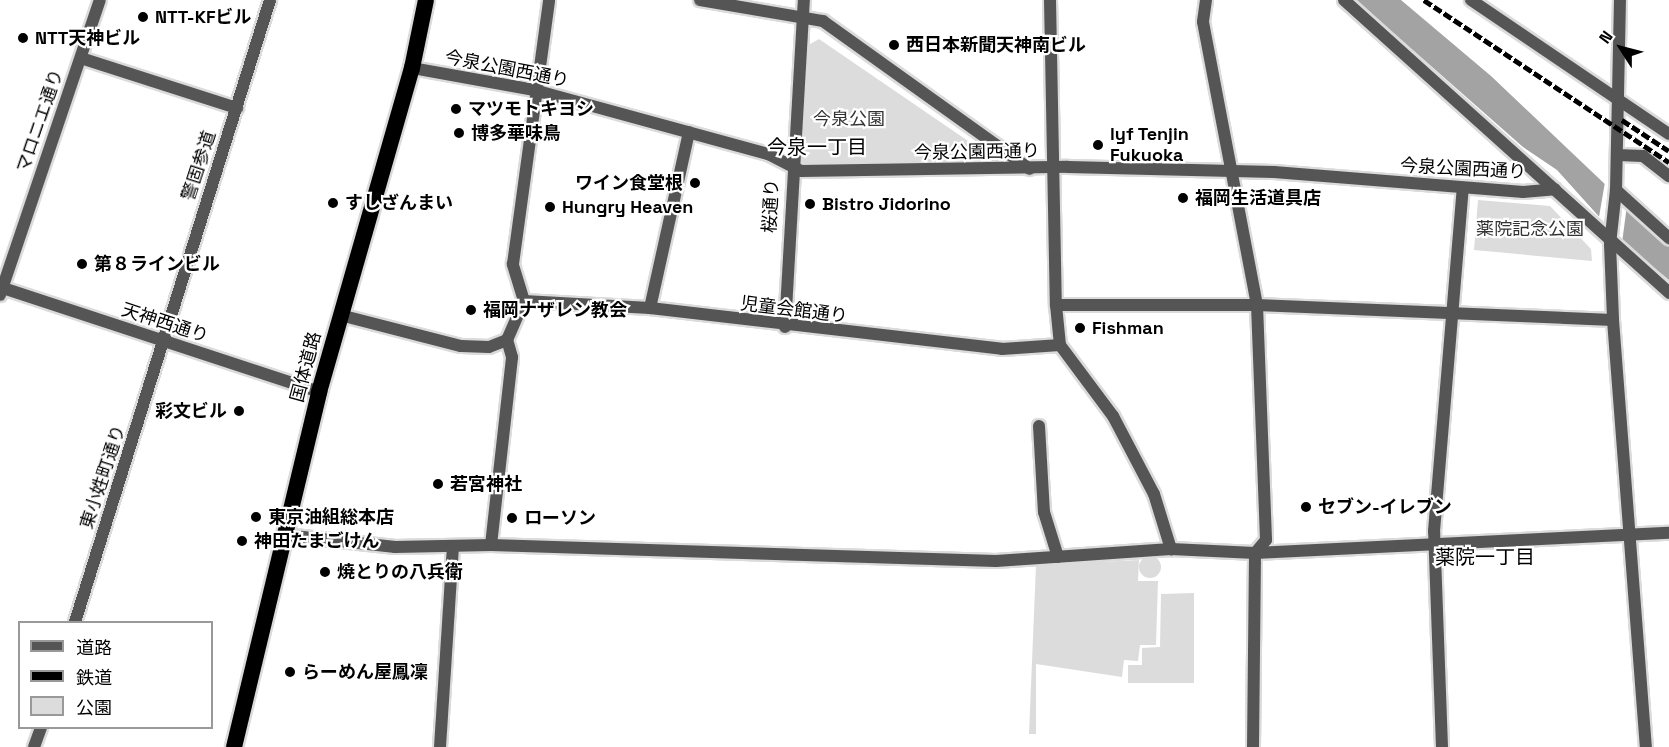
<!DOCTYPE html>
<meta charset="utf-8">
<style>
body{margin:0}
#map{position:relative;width:1669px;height:747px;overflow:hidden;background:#fff;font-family:"Space Grotesk","Noto Sans JP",sans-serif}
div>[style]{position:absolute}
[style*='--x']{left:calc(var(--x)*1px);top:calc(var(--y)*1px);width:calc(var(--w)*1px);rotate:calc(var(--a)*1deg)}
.green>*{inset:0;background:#dcdcdc}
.round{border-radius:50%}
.water>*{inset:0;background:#a3a3a3}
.pier>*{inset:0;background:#fff}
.roads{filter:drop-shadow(2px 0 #dbdbdb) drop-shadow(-2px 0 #dbdbdb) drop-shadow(0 2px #dbdbdb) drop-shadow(0 -2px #dbdbdb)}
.minor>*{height:12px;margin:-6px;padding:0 6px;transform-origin:6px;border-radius:6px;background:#555}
.tertiary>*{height:12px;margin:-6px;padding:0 6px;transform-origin:6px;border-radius:6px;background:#555}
.trunk>*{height:16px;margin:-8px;padding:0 8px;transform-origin:8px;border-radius:8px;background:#000}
.rail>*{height:4.5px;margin-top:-2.25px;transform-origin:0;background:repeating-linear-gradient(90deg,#000 0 9px,transparent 0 12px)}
.dots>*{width:16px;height:16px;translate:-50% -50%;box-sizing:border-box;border:3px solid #fff;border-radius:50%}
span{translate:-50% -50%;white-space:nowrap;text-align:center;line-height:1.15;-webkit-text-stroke:4.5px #fff;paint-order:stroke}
.poi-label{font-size:18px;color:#000;font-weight:700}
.left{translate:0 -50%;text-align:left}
.right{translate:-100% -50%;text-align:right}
.street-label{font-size:18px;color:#000}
.park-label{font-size:18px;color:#333}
.neighbourhood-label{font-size:20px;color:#000}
.legend{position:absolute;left:18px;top:621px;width:195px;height:108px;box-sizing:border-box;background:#fff;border:2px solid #999;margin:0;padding:8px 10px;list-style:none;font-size:18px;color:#000}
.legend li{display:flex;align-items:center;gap:12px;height:30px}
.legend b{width:30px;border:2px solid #999}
.north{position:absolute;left:1591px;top:18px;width:60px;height:60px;-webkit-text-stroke:4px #fff;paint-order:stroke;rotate:306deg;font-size:16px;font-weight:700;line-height:24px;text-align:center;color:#000}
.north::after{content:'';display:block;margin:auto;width:21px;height:27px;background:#000;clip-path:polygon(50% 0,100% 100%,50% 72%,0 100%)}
</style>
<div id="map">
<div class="green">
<i style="clip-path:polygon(819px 39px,990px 156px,987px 162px,803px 163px,797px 156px,805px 47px)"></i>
<i style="clip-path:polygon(1478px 200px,1550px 206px,1591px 249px,1592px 261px,1474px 250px)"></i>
<i class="round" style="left:1139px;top:556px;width:22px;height:22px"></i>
<i style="clip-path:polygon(1139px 560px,1138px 581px,1158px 581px,1156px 645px,1140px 645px,1138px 661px,1124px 660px,1122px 677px,1036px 664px,1036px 734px,1029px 734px,1036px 565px)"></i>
<i style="clip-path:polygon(1194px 593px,1194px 683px,1128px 683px,1128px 665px,1142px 665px,1142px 648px,1160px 647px,1161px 594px)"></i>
</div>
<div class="water">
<i style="clip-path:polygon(1356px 0,1401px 0,1491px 76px,1669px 245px,1669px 280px,1621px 241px,1557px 170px,1523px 147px)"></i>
</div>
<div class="pier">
<i style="clip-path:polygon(1605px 182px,1627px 205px,1622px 243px,1599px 217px)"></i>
</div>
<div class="roads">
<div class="minor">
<i style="--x:700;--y:0;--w:125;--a:9.7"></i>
<i style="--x:823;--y:21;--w:254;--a:35.6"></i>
<i style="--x:1050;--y:0;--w:305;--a:88.9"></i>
<i style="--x:1056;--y:305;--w:201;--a:0"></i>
<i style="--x:1257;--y:305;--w:356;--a:2.4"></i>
<i style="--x:1206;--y:0;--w:22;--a:98"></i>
<i style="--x:1203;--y:22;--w:288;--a:79.2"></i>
<i style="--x:1257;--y:305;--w:235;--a:87.8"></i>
<i style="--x:1266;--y:540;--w:17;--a:130"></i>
<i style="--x:1471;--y:0;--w:239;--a:34.1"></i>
<i style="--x:81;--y:58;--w:164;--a:17.8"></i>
<i style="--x:412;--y:68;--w:124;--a:10.2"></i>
<i style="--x:534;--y:90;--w:243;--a:15.3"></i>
<i style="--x:768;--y:154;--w:37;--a:27"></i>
<i style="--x:801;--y:171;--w:267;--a:-0.9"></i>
<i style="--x:1068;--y:167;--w:206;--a:1.4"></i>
<i style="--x:1274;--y:172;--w:250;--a:4.6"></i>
<i style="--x:1523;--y:192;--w:32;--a:-5"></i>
<i style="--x:1617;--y:155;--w:26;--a:2"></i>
<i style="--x:1643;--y:156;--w:33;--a:38"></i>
<i style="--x:1616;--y:190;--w:54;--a:96.3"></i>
<i style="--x:1610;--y:244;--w:76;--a:87.7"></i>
<i style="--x:1613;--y:320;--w:428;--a:85.6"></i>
<i style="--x:1616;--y:190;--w:72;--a:42.2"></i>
<i style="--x:0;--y:295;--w:311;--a:-71.3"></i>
<i style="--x:524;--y:301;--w:126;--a:3.2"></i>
<i style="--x:650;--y:308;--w:354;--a:6.6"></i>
<i style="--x:1002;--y:349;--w:58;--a:-3.9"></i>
<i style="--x:524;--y:301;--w:39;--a:-107"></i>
<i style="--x:513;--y:264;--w:266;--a:-82.2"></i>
<i style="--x:1056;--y:305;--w:40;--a:84.3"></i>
<i style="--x:1060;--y:345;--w:89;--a:53.3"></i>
<i style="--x:1113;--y:416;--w:88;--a:62.3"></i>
<i style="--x:1154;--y:494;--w:58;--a:72.8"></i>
<i style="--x:1171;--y:549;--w:84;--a:2.7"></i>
<i style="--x:1255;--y:553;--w:414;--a:-2.8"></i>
<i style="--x:650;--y:308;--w:180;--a:-77.5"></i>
<i style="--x:340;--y:315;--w:125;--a:14.4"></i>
<i style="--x:461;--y:346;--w:28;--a:2"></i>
<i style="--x:489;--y:347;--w:19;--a:-21"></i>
<i style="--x:785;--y:327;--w:328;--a:-86.7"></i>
<i style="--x:507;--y:340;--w:43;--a:-66.4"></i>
<i style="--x:1039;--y:426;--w:86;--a:86.7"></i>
<i style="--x:1044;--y:512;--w:47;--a:72.7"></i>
<i style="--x:285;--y:535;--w:111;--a:6.2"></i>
<i style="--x:395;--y:547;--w:96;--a:-1.2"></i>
<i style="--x:491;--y:545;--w:505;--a:1.81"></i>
<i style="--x:996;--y:561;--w:175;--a:-3.9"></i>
<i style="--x:491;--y:545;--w:189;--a:-83.6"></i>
<i style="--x:512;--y:357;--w:18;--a:-106"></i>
<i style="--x:75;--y:622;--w:652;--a:-72.59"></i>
<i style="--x:34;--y:747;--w:20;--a:-70"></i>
<i style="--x:440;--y:747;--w:201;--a:-86.3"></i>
<i style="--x:1442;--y:747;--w:216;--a:-92.1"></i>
<i style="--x:1434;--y:531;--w:343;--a:-85.2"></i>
</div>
<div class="tertiary">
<i style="--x:1344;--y:0;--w:438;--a:42"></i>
<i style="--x:1616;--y:190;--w:190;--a:-88.8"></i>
<i style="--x:0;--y:287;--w:336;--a:18.2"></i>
<i style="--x:1253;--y:747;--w:194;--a:-89.4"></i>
</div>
<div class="trunk">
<i style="--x:234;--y:747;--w:365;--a:-76.5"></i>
<i style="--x:319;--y:392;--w:337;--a:-74"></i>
<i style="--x:412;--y:68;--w:69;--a:-78.4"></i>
</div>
</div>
<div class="rail">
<i style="--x:1424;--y:0;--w:294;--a:33.5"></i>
<i style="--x:1622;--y:120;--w:56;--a:33.4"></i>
</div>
<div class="dots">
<i style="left:143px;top:17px;background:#000"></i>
<i style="left:23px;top:38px;background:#000"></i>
<i style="left:894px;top:45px;background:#000"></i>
<i style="left:456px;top:109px;background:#000"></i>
<i style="left:459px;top:133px;background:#000"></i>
<i style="left:1098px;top:145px;background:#000"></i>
<i style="left:695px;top:183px;background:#000"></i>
<i style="left:1183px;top:198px;background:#000"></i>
<i style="left:333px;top:203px;background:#000"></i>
<i style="left:810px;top:204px;background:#000"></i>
<i style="left:550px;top:207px;background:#000"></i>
<i style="left:82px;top:264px;background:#000"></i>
<i style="left:471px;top:310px;background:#000"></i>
<i style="left:1080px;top:328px;background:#000"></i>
<i style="left:239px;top:411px;background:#000"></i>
<i style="left:438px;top:484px;background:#000"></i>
<i style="left:1306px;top:507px;background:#000"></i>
<i style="left:256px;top:517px;background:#000"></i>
<i style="left:512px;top:518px;background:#000"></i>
<i style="left:242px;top:541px;background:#000"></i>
<i style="left:325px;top:572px;background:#000"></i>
<i style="left:290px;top:672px;background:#000"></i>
</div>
<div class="poi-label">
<span class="left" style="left:155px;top:17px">NTT-KFビル</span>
<span class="left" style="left:35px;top:38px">NTT天神ビル</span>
<span class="left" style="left:906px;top:45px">西日本新聞天神南ビル</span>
<span class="left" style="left:468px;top:109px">マツモトキヨシ</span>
<span class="left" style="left:471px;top:133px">博多華味鳥</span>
<span class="left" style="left:1110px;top:145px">lyf Tenjin<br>Fukuoka</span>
<span class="right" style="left:683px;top:183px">ワイン食堂根</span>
<span class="left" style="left:1195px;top:198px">福岡生活道具店</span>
<span class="left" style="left:345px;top:203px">すしざんまい</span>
<span class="left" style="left:822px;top:204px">Bistro Jidorino</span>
<span class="left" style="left:562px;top:207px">Hungry Heaven</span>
<span class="left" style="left:94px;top:264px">第８ラインビル</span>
<span class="left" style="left:483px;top:310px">福岡ナザレン教会</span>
<span class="left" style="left:1092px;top:328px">Fishman</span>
<span class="right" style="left:227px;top:411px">彩文ビル</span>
<span class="left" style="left:450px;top:484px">若宮神社</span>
<span class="left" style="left:1318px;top:507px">セブン-イレブン</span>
<span class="left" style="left:268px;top:517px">東京油組総本店</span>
<span class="left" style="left:524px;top:518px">ローソン</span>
<span class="left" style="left:254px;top:541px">神田たまごけん</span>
<span class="left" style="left:337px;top:572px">焼とりの八兵衛</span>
<span class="left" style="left:302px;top:672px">らーめん屋鳳凜</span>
</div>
<div class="street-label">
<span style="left:507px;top:69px;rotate:11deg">今泉公園西通り</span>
<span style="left:40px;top:121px;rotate:-71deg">マロニエ通り</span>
<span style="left:977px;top:152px;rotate:-1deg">今泉公園西通り</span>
<span style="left:199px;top:166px;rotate:-72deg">警固参道</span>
<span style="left:1463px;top:169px;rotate:3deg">今泉公園西通り</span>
<span style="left:771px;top:206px;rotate:-87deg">桜通り</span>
<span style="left:794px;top:310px;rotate:7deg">児童会館通り</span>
<span style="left:165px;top:323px;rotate:18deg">天神西通り</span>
<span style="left:306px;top:367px;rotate:-75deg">国体道路</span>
<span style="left:103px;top:477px;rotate:-72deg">東小姓町通り</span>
</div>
<div class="park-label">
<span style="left:849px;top:119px">今泉公園</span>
<span style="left:1530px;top:229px">薬院記念公園</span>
</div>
<div class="neighbourhood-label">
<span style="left:817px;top:147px">今泉一丁目</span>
<span style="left:1485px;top:557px">薬院一丁目</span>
</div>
<ul class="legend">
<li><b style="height:8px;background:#555"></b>道路</li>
<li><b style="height:8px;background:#000"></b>鉄道</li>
<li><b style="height:16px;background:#dcdcdc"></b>公園</li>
</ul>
<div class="north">N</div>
</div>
